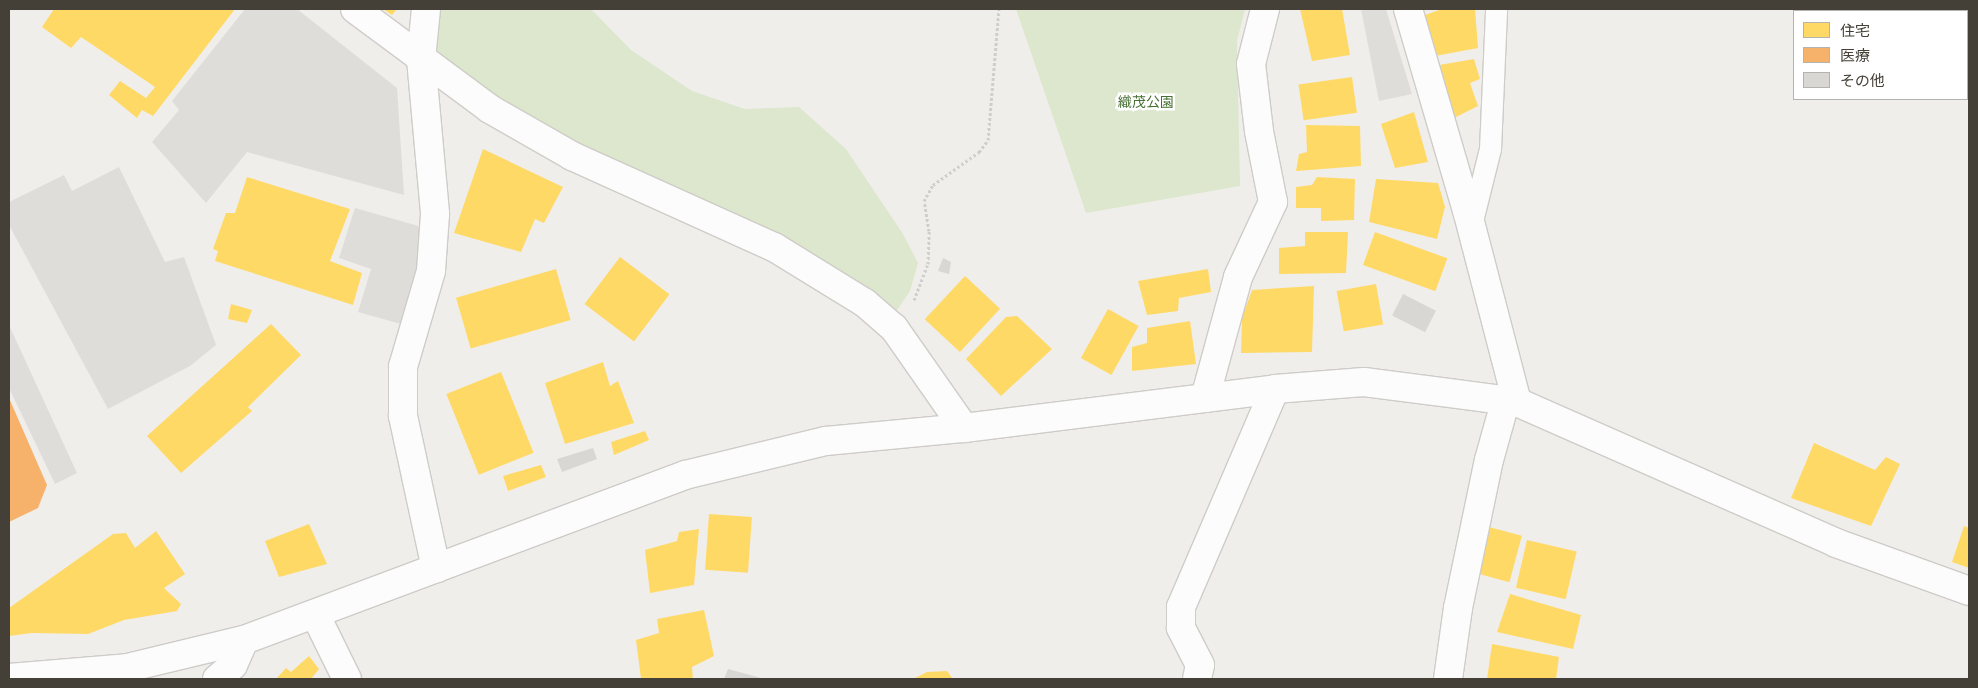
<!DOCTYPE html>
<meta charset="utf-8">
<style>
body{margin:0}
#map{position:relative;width:1978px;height:688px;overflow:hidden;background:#f0eeea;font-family:"Asap Condensed","Noto Sans JP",sans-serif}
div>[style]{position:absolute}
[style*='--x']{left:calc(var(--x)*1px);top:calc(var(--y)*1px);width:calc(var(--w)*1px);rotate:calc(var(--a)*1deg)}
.green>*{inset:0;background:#dce7cd}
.parking>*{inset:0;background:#dfddda}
.homes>*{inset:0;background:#ffd966;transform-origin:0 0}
.health>*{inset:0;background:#f6b26b}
.building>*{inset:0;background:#d9d7d3;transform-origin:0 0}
.path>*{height:3px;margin-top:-1.5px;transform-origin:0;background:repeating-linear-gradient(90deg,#d0cecc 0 2.5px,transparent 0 5px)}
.roads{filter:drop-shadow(1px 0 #ceccc8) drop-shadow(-1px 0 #ceccc8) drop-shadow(0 1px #ceccc8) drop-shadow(0 -1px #ceccc8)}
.lane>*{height:21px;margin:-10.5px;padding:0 10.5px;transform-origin:10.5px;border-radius:10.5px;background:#fdfcfc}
.street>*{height:28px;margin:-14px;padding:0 14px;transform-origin:14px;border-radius:14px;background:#fdfcfc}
span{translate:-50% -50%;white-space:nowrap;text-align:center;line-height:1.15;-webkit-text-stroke:5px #fff;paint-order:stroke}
.park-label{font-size:14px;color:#466f32}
.frame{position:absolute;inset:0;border:10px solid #444037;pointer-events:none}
.legend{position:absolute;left:1793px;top:10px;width:175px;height:90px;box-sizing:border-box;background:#fff;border:1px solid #b4b3af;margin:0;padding:6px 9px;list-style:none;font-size:15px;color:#444037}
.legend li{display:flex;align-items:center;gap:10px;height:25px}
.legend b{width:25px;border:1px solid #b4b3af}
</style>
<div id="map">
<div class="green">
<i style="clip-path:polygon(437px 9px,591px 9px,631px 50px,692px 91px,745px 109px,799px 107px,846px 149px,903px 234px,918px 263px,910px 291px,895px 313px,494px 101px,433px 51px)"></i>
<i style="clip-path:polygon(1016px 9px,1245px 9px,1237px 41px,1240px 186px,1086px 213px)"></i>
</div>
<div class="parking">
<i style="clip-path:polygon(245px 9px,297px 9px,397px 88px,404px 195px,247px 152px,206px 203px,152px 142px,179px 110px,172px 101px)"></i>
<i style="clip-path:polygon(1361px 9px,1386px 9px,1412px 94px,1379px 101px)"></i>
<i style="clip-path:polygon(119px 167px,165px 262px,184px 257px,216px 345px,190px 366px,108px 409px,9px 225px,9px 202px,64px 175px,72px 191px)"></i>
<i style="clip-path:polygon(355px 208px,422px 227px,420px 276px,401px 324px,358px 312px,371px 269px,339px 258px)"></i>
<i style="clip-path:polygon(9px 325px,77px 473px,55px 484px,9px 388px)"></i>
</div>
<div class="homes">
<i style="clip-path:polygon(54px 9px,235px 9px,153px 116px,142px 110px,137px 118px,109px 95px,120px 81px,146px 98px,155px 87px,81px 37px,71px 48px,42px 27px)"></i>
<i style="clip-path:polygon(383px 9px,397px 9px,392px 15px)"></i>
<i style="clip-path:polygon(1300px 9px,1342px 9px,1350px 55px,1312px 61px)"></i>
<i style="clip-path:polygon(1442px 9px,1475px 9px,1478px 48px,1435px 56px,1425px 15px)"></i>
<i style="clip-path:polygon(1474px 59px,1480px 79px,1470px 83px,1478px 106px,1450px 120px,1434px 66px)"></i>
<i style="left:1352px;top:77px;width:36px;height:54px;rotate:82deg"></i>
<i style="clip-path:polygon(1414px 112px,1428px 162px,1395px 168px,1381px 124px)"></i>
<i style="clip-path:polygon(1306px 125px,1360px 126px,1361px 166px,1296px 171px,1299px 154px,1307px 152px)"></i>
<i style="clip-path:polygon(483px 149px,563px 187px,544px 223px,535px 219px,521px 252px,454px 233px)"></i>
<i style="clip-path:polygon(247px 177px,350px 209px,330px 261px,362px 273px,353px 305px,215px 261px,218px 251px,213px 249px,226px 213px,235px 213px)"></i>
<i style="clip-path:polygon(1317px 177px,1355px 179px,1354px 220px,1321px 221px,1321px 208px,1296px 208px,1296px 187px,1312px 185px)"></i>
<i style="clip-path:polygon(1376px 179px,1438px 183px,1445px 207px,1437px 239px,1369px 222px)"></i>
<i style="clip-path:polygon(1305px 232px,1348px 232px,1346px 273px,1279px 274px,1279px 248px,1305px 246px)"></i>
<i style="left:1375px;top:232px;width:77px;height:35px;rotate:20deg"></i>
<i style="left:620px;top:257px;width:62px;height:59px;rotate:37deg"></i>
<i style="left:556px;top:269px;width:53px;height:104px;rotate:74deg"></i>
<i style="clip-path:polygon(1208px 269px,1211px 292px,1179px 298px,1178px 311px,1147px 315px,1138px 281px)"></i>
<i style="left:965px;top:276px;width:48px;height:59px;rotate:43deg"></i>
<i style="left:1376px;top:284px;width:41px;height:40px;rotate:80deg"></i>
<i style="clip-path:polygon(1314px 286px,1312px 352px,1241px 353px,1242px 318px,1252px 290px)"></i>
<i style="clip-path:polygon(231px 304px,252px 310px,247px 323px,228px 319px)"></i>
<i style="left:1108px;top:309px;width:35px;height:56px;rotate:29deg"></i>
<i style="clip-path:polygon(1017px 316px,1052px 349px,1001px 396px,966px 359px,1006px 317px)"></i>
<i style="clip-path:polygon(1190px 321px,1196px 364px,1132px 371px,1132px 347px,1147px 343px,1147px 328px)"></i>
<i style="clip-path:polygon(271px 324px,301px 355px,248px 407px,252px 411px,181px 473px,147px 436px)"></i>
<i style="clip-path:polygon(603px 362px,610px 386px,618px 381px,634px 423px,565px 444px,545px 383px)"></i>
<i style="left:501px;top:372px;width:87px;height:59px;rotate:68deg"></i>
<i style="clip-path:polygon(645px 431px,649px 440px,614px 455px,611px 442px)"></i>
<i style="clip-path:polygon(1814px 443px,1875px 470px,1886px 457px,1900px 464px,1871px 526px,1791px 498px)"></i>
<i style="clip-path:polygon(541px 465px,546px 477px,508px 491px,503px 476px)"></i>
<i style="left:709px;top:514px;width:43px;height:56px;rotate:4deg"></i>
<i style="clip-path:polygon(309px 524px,327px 564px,279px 577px,265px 541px)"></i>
<i style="clip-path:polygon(1964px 526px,1969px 528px,1969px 568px,1952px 562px)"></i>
<i style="left:1489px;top:527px;width:34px;height:48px;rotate:15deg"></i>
<i style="clip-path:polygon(699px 529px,694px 585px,650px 593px,645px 550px,677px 541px,679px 532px)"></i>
<i style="clip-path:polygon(156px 531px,185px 574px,164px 588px,181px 604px,177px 611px,124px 620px,88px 634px,32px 633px,9px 636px,9px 608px,113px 534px,126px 533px,135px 548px)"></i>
<i style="left:1527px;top:540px;width:51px;height:49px;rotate:13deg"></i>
<i style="clip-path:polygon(1510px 594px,1581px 615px,1573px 649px,1497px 632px)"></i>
<i style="clip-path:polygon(704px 610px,714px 656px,692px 667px,693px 679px,641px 679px,636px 640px,659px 633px,657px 619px)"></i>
<i style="clip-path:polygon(1492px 644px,1559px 657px,1556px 679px,1487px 679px)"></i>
<i style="clip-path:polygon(309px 656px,319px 669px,311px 679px,276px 679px,286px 668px,291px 672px)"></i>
<i style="clip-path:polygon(947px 671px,953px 679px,913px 679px,927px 672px)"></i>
</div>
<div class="health">
<i style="clip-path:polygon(9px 398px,47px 485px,38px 508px,9px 522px)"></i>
</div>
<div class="building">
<i style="clip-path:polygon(943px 258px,951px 262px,949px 274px,938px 271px)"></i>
<i style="left:1403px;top:294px;width:37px;height:24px;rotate:27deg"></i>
<i style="clip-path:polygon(593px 448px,597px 459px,562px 472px,557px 459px)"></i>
<i style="clip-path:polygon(728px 669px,765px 679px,724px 679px)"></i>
</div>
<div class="path">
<i style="--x:914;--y:300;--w:39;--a:-69"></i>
<i style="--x:928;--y:264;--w:33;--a:-88"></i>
<i style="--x:929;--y:231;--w:30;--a:-99"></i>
<i style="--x:924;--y:201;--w:18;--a:-61"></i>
<i style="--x:933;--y:185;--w:57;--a:-35.7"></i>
<i style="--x:979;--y:152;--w:15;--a:-53"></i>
<i style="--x:988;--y:140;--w:131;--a:-85.2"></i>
</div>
<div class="roads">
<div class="lane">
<i style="--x:1471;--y:225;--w:78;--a:-76"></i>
<i style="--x:1490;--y:149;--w:140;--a:-87.5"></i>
</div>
<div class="street">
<i style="--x:355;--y:9;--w:168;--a:36.5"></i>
<i style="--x:490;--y:109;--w:95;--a:29.8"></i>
<i style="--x:572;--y:156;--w:222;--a:24.3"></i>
<i style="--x:774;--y:247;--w:107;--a:31.6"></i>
<i style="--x:865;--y:303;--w:38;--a:41"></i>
<i style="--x:894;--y:328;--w:122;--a:55"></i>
<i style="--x:426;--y:9;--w:50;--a:95.7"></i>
<i style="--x:421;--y:59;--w:156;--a:84.8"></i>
<i style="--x:435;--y:214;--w:57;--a:94"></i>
<i style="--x:431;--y:271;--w:100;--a:106.3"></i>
<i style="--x:403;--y:367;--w:49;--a:90"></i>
<i style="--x:403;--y:416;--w:156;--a:77.8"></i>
<i style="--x:1408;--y:9;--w:214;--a:73.7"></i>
<i style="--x:1468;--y:214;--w:194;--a:75.4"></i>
<i style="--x:1205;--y:398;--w:125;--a:-74.7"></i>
<i style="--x:1238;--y:277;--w:83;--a:-65"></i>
<i style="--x:1273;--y:202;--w:72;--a:-101.2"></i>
<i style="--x:1259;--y:131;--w:67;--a:-96.8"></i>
<i style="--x:1251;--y:64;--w:57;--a:-75.7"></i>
<i style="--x:316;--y:616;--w:70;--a:63.8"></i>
<i style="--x:9;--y:678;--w:118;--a:-4.8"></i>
<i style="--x:127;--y:668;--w:120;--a:-13.5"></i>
<i style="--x:244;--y:640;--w:471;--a:-20.5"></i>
<i style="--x:685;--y:475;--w:145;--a:-13.6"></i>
<i style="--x:826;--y:441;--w:139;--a:-5.4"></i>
<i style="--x:964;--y:428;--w:313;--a:-7.1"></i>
<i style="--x:1275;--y:389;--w:89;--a:-4.5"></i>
<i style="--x:1364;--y:382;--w:154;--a:7.4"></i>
<i style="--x:1517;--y:402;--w:349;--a:23.8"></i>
<i style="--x:1836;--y:543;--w:141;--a:19.8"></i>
<i style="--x:217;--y:679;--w:21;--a:-41"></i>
<i style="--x:233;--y:665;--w:27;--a:-66"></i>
<i style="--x:1197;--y:679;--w:14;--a:-78"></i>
<i style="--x:1200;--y:665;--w:42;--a:-117.2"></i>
<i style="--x:1181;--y:628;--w:21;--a:-90"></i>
<i style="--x:1181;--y:607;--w:237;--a:-66.7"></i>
<i style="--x:1448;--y:679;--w:72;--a:-82"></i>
<i style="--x:1458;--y:608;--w:151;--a:-78.2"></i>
<i style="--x:1489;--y:460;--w:63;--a:-74.4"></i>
</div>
</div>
<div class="park-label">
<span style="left:1146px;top:102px">織茂公園</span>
</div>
<div class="frame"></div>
<ul class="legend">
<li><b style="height:14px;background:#ffd966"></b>住宅</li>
<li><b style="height:14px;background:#f6b26b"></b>医療</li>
<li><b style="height:14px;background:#d9d7d3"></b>その他</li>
</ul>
</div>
